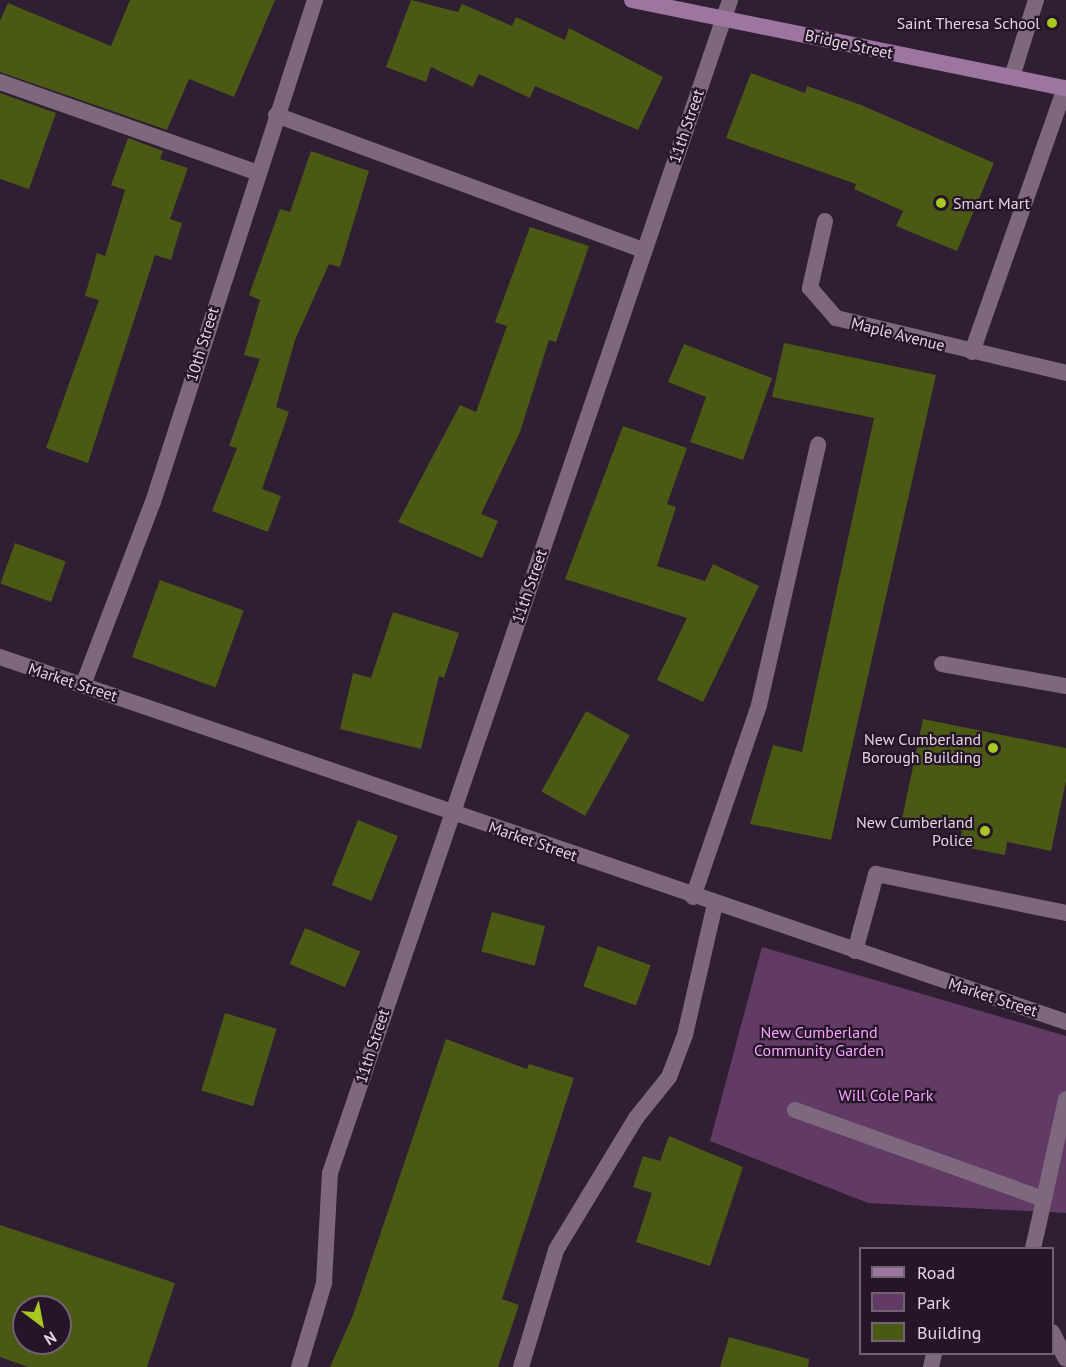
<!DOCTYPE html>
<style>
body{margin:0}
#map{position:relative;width:1066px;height:1367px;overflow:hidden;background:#301f32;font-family:"PT Sans",sans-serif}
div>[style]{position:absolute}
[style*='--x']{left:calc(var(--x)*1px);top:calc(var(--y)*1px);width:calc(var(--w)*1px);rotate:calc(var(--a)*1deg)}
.green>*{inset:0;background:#613a65}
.building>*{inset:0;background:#4a5913;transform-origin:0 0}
.service>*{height:16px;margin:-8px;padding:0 8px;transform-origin:8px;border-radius:8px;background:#7d687e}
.minor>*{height:16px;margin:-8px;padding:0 8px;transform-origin:8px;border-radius:8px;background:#7d687e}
.primary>*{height:16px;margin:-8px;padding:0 8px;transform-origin:8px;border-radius:8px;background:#9c76a0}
.dots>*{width:16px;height:16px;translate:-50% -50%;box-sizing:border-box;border:3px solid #261528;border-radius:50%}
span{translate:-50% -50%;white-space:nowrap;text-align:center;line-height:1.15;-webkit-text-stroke:4.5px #261528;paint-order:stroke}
.poi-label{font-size:16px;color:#e1d5e2}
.right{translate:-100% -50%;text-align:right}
.left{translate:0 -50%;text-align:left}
.street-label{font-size:16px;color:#e1d5e2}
.park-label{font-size:16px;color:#f6a5fe}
.legend{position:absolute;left:859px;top:1247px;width:195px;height:108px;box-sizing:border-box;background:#261528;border:2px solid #716272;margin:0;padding:8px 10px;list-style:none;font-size:18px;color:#e1d5e2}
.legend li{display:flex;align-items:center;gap:12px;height:30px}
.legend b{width:30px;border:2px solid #716272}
.north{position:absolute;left:12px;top:1295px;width:60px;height:60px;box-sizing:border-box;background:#261528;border:2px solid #716272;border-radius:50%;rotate:148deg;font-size:16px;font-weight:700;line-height:24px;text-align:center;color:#e1d5e2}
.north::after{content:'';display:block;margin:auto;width:21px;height:27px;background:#a6c820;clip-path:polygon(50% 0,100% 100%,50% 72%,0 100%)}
</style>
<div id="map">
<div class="green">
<i style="clip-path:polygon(762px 947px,1066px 1036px,1066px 1213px,868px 1203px,710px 1141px)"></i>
</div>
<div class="building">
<i style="clip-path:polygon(130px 0,275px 0,234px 97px,189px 79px,167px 130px,0 72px,0 21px,8px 3px,111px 46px)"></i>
<i style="clip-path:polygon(411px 0,458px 12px,462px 4px,512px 26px,516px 17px,565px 40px,569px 28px,663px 77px,638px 130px,535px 86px,530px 98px,479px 74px,473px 87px,431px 67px,426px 82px,386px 67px)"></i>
<i style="clip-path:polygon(751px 73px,805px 93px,807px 86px,861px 105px,994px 163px,957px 251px,896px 226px,903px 211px,854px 189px,856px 184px,726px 138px)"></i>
<i style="clip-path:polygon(0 93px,56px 113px,29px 189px,0 179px)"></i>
<i style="clip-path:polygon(128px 138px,163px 151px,160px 159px,188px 168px,170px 219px,182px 223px,171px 260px,155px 255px,88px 463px,46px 448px,99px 300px,85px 296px,97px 253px,105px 256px,125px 190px,111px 185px)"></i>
<i style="clip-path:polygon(311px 151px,369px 171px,340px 267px,329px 264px,295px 340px,276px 407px,289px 412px,262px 489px,281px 496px,268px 532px,212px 511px,237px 448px,229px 446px,260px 359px,244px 355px,260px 300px,249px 295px,280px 209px,290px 212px)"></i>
<i style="clip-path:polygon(530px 227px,589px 246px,556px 342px,549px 340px,520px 432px,481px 514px,498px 521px,482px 558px,398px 522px,460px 405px,476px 412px,507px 326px,495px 322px)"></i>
<i style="clip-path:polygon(784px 343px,936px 375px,831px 840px,750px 824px,773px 745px,802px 752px,874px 418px,772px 397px)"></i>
<i style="clip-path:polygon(684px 344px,772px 378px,743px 460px,690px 442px,706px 397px,668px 382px)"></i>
<i style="clip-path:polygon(623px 426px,687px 448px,667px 504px,676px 507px,657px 566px,705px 581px,713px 564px,759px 586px,703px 702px,657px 680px,687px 618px,565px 579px)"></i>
<i style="left:15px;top:543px;width:54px;height:43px;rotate:20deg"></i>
<i style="left:160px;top:580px;width:89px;height:82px;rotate:20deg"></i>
<i style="clip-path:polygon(393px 612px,459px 633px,444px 678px,439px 676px,421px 749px,340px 729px,353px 673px,371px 678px)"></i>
<i style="left:586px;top:711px;width:50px;height:92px;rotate:29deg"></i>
<i style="clip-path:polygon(923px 719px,1066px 748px,1066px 781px,1051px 851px,1007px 842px,1005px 855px,959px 846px,962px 831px,902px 819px)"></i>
<i style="left:358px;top:820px;width:43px;height:70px;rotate:22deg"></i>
<i style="left:492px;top:912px;width:55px;height:41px;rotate:15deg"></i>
<i style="left:305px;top:928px;width:60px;height:39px;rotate:23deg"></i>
<i style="left:598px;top:946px;width:56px;height:43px;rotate:20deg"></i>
<i style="left:225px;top:1013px;width:54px;height:81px;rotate:17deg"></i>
<i style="clip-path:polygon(446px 1039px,527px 1069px,529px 1064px,574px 1078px,502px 1299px,519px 1305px,498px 1367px,330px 1367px,353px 1315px)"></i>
<i style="clip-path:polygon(669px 1136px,743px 1167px,710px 1266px,636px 1242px,652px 1193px,633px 1187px,643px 1156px,660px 1161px)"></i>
<i style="clip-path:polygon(evenodd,0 1225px,175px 1283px,147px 1367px,28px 1367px,0 1357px,0 1225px,24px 1307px,60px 1307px,60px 1343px,24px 1343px,24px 1307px)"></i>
<i style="clip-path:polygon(729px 1337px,809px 1359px,808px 1367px,720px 1367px)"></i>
</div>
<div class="service">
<i style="--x:1012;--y:77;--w:81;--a:-72.7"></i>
<i style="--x:0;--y:82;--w:271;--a:19.4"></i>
<i style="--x:276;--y:115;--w:391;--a:20.2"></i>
<i style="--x:972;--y:352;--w:280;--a:-70.6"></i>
<i style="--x:942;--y:664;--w:126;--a:10.1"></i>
<i style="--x:693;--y:897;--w:203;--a:-71"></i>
<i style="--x:759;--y:705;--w:267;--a:-77.2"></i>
<i style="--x:855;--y:951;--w:80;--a:-74.7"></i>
<i style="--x:876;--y:874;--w:194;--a:11.6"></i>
<i style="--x:795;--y:1110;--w:264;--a:19.7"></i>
<i style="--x:1033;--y:1248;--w:17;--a:-77"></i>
<i style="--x:1052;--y:1332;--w:30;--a:63"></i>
<i style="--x:299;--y:1367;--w:88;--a:-73.4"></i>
<i style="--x:324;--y:1283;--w:110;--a:-86.9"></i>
<i style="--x:521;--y:1367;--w:122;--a:-73.3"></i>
<i style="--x:556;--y:1250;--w:154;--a:-58.8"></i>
<i style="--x:636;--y:1118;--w:53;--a:-51.2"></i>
<i style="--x:669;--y:1077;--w:45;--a:-69.1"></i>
<i style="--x:685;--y:1035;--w:134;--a:-77.1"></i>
<i style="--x:931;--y:1367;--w:13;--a:-77"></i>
</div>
<div class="minor">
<i style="--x:825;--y:221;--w:69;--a:102.6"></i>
<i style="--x:810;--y:288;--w:40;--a:49"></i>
<i style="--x:836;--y:318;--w:236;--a:13.4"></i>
<i style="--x:0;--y:657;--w:1127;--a:18.9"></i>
<i style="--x:83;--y:685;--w:196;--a:-69.1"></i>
<i style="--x:153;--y:502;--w:527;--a:-72.11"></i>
<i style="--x:330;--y:1173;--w:1239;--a:-71.17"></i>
<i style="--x:1037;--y:1231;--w:135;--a:-77.6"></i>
</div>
<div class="primary">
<i style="--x:632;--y:0;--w:443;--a:11.5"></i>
</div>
<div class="dots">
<i style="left:1052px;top:23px;background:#a6c820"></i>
<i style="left:941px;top:203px;background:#a6c820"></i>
<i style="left:993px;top:748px;background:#a6c820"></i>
<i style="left:985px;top:831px;background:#a6c820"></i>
</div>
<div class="poi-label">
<span class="right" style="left:1040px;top:23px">Saint Theresa School</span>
<span class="left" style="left:953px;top:203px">Smart Mart</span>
<span class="right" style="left:981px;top:748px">New Cumberland<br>Borough Building</span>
<span class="right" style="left:973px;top:831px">New Cumberland<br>Police</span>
</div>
<div class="street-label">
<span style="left:849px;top:44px;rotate:12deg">Bridge Street</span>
<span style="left:686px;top:126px;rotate:-71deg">11th Street</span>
<span style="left:898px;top:334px;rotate:14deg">Maple Avenue</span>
<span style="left:202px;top:344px;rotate:-73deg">10th Street</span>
<span style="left:529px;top:586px;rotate:-71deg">11th Street</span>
<span style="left:73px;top:682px;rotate:18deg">Market Street</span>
<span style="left:533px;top:841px;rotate:19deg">Market Street</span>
<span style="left:993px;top:997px;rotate:18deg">Market Street</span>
<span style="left:372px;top:1046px;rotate:-72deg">11th Street</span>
</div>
<div class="park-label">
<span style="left:819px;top:1041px">New Cumberland<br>Community Garden</span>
<span style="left:886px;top:1095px">Will Cole Park</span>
</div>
<ul class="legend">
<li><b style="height:8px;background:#9c76a0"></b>Road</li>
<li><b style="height:16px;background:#613a65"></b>Park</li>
<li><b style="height:16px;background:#4a5913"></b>Building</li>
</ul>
<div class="north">N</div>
</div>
